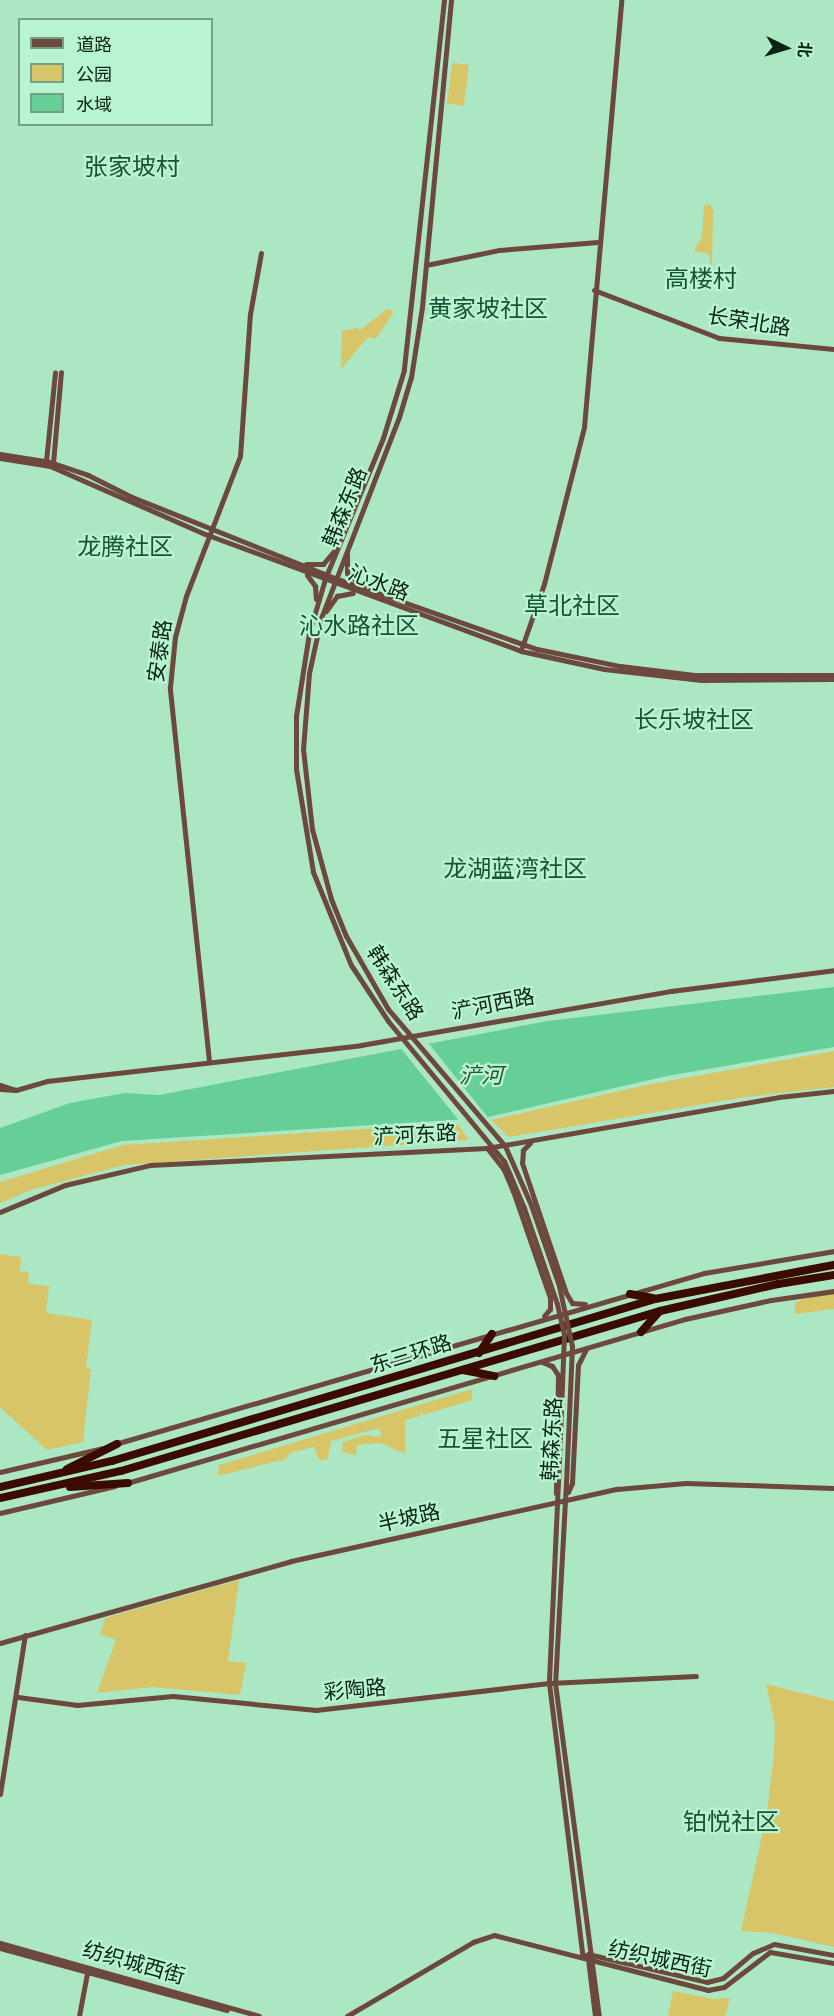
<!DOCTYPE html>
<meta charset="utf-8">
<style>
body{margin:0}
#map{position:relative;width:834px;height:2016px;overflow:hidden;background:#abe7c3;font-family:Helvetica,"Noto Sans SC",sans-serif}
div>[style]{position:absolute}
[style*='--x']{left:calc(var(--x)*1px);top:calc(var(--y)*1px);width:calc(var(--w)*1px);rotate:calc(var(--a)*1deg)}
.green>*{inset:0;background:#d8c568;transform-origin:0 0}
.water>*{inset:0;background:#65cf97}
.pier>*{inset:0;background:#abe7c3}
.secondary>*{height:5px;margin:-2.5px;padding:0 2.5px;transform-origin:2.5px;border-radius:2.5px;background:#6d483d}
.highway>*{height:8px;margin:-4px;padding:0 4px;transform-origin:4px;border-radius:4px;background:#3b0b00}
.secondary-bridge>*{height:5px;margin:-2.5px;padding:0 2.5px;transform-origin:2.5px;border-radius:2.5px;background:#6d483d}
span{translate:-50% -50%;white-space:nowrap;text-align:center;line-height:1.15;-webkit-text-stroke:4.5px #b8f4d0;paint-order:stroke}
.street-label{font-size:21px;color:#0b2317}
.water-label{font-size:22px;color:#26513a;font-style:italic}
.quarter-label{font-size:24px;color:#175336}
.legend{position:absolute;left:18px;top:18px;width:195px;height:108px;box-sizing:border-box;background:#b8f4d0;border:2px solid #73a086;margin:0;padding:8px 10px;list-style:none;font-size:18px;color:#0b2317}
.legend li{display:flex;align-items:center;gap:12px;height:30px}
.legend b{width:30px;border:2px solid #73a086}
.north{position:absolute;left:756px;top:18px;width:60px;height:60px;-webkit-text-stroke:4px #b8f4d0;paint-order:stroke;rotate:95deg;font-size:16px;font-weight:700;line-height:24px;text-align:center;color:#0b2317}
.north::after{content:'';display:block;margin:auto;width:21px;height:27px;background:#0b2317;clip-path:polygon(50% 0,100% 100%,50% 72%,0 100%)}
</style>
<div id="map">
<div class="green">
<i style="left:452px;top:63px;width:17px;height:41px;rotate:7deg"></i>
<i style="clip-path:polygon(710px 204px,713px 210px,712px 275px,709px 254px,694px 251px,702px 237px,704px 205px)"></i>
<i style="clip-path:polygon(387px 309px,394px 311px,376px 339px,368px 337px,341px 369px,342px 331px,358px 328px,359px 331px)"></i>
<i style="clip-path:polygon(834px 1051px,834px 1087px,746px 1097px,509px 1137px,491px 1120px,646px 1085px)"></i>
<i style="clip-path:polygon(457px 1123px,469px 1140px,124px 1165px,31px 1190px,0 1203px,0 1182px,123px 1145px)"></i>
<i style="clip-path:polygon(0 1254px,21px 1257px,20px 1271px,29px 1272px,28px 1284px,49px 1286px,46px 1313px,92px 1320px,86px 1368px,91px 1369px,83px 1442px,47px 1450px,0 1407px)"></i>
<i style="clip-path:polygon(834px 1294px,834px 1309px,795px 1314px,795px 1303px,805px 1298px)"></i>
<i style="clip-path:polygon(472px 1389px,472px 1400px,423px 1415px,421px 1411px,420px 1416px,405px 1420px,405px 1454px,381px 1443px,357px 1445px,356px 1455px,342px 1452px,343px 1442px,365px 1435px,381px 1437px,380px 1428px,331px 1441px,327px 1460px,319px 1460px,314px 1447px,290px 1453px,286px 1459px,218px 1476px,219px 1465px)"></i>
<i style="clip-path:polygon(239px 1580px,228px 1661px,246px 1663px,240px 1695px,153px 1687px,97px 1693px,116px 1640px,100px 1634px,105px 1618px)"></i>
<i style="clip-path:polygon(766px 1684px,834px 1701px,834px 1947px,773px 1933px,741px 1931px,767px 1813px,774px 1754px,775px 1725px)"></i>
<i style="clip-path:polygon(673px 1991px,713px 1999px,730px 1998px,725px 2016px,668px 2016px)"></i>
</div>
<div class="water">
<i style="clip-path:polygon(834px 987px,834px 1047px,667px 1076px,484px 1118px,122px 1141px,0 1175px,0 1128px,70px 1103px,125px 1093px,159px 1095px,548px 1021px)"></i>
</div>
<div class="pier">
<i style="clip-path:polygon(426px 1040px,490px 1120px,461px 1123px,398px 1045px)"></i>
</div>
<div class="secondary">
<i style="--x:444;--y:0;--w:372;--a:96.2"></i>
<i style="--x:404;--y:370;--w:71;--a:107.2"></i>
<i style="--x:383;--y:438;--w:152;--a:112.4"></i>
<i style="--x:325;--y:579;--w:56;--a:106.5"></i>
<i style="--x:309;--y:633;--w:84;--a:98.9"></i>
<i style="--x:296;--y:716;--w:53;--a:90"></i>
<i style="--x:296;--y:769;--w:104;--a:80.6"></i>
<i style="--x:313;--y:872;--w:100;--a:67.8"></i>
<i style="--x:351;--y:965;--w:67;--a:56.5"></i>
<i style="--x:388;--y:1021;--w:182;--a:50.4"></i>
<i style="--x:504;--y:1161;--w:51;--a:66.9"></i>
<i style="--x:451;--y:0;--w:308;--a:95.4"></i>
<i style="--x:422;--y:307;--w:71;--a:98.9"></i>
<i style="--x:411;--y:377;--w:42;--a:106.7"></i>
<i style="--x:399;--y:417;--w:216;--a:111.2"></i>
<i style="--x:321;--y:618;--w:56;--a:102.3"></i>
<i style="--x:309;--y:673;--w:76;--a:94.5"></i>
<i style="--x:303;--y:749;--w:81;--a:83.6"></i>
<i style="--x:312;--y:829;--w:73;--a:74.8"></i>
<i style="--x:331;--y:899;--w:40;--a:68"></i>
<i style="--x:346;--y:936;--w:84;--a:60.1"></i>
<i style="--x:388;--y:1009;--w:180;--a:49.5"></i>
<i style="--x:505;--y:1146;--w:64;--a:66.2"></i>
<i style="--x:426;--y:265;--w:75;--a:-11.6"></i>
<i style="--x:499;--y:250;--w:99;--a:-4.6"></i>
<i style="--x:594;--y:290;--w:134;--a:21"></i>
<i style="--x:719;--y:338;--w:116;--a:5.5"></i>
<i style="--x:0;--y:454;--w:51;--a:9.1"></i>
<i style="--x:50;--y:462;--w:40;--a:18.9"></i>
<i style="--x:88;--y:475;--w:49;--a:26.6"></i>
<i style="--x:132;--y:497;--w:219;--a:21.8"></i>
<i style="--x:335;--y:578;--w:214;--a:19.4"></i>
<i style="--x:537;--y:649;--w:85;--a:11.6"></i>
<i style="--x:620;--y:666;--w:75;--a:6.9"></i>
<i style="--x:694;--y:675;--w:140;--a:0"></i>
<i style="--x:0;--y:458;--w:51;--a:9.1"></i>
<i style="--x:50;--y:466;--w:169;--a:23.7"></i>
<i style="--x:205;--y:534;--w:337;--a:20.3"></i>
<i style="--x:521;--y:651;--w:85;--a:12.2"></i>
<i style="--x:604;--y:669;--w:98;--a:6.5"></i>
<i style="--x:701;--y:680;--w:133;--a:-0.4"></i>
<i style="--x:46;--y:461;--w:89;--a:-84.2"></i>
<i style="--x:53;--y:463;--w:91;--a:-85"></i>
<i style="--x:347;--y:554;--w:19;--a:90"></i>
<i style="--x:347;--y:573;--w:22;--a:39"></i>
<i style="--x:306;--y:564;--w:17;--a:0"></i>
<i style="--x:323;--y:564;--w:16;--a:-50"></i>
<i style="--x:307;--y:575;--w:14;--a:54"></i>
<i style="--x:315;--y:586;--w:13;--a:86"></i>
<i style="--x:326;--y:611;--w:19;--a:-54"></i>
<i style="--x:337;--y:596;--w:16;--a:-11"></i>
<i style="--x:522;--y:647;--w:67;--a:-70.8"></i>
<i style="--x:544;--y:584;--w:162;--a:-75.7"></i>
<i style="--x:584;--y:427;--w:429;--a:-85"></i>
<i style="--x:209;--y:1061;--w:376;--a:-96"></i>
<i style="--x:170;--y:687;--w:50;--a:-84.3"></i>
<i style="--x:175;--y:637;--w:42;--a:-75"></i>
<i style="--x:186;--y:596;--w:150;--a:-68.9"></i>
<i style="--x:240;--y:456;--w:142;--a:-86"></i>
<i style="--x:250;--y:314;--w:62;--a:-79.8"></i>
<i style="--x:0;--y:1085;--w:16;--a:18"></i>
<i style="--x:0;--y:1089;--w:16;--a:4"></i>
<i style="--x:16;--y:1090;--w:32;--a:-16"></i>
<i style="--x:47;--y:1081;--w:316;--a:-6.5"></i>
<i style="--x:361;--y:1045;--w:315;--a:-9.9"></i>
<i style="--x:671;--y:991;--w:164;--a:-7.3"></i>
<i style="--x:530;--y:1143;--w:10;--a:135"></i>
<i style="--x:523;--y:1150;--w:13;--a:94"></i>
<i style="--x:522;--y:1163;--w:137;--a:71.3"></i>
<i style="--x:566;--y:1293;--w:12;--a:59"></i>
<i style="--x:572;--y:1303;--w:13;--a:4"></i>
<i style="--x:487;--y:1148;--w:28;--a:52"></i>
<i style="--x:504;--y:1170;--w:23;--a:67"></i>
<i style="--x:513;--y:1191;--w:113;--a:70.9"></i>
<i style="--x:550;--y:1298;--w:11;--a:90"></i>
<i style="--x:550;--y:1309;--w:9;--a:131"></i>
<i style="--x:0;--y:1212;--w:70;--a:-22.6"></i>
<i style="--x:65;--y:1185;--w:87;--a:-13.2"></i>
<i style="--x:150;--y:1165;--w:337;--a:-2.9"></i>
<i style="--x:487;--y:1148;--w:296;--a:-9.9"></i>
<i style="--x:779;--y:1097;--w:55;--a:-6.2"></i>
<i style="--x:542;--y:1362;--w:11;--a:22"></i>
<i style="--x:552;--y:1366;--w:11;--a:56"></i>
<i style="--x:558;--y:1375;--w:118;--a:91"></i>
<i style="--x:115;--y:1444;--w:613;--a:-16.19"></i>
<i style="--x:704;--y:1273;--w:132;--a:-9.6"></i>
<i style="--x:0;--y:1472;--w:106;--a:-13.1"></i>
<i style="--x:558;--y:1482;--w:201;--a:92.6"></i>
<i style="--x:549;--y:1683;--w:272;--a:83"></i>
<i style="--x:582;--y:1953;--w:8;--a:45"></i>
<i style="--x:588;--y:1959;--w:57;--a:83"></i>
<i style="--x:566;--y:1482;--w:201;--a:93.1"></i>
<i style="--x:555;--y:1683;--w:336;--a:82.5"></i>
<i style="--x:127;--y:1483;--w:582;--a:-16.38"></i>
<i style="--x:685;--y:1319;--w:88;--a:-12.5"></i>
<i style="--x:771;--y:1300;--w:64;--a:-8.1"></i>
<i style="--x:568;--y:1492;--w:10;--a:-66"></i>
<i style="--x:572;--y:1483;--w:118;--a:-87.1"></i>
<i style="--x:578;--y:1365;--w:18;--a:-63"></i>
<i style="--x:0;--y:1513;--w:118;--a:-13.2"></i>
<i style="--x:0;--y:1643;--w:302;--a:-15.7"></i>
<i style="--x:291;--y:1561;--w:334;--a:-12.5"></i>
<i style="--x:617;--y:1489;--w:69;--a:-5"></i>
<i style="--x:686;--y:1483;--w:148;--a:1.9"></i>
<i style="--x:18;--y:1697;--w:60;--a:7.7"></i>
<i style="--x:77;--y:1705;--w:96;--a:-5.4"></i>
<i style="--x:173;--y:1696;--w:144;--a:5.6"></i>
<i style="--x:316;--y:1710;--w:235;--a:-6.6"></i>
<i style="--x:549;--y:1683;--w:147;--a:-2.7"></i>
<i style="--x:0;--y:1794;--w:161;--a:-81.1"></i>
<i style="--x:0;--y:1943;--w:269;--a:15.7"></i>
<i style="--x:0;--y:1948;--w:235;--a:15.3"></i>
<i style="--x:588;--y:1954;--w:122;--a:13.2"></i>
<i style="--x:707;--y:1982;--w:16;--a:-14"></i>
<i style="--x:723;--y:1978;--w:39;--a:-40"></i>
<i style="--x:753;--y:1953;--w:23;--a:-23"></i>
<i style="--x:774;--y:1944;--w:61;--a:10.4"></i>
<i style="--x:79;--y:2016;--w:49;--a:-79.4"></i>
<i style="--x:347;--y:2016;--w:146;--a:-30.4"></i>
<i style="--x:473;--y:1942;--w:22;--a:-18"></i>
<i style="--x:494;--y:1935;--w:221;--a:14.4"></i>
<i style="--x:708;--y:1990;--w:16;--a:-11"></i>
<i style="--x:724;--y:1987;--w:58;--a:-37.3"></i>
<i style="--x:770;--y:1952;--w:65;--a:9.8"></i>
</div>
<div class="highway">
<i style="--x:630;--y:1294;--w:23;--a:10"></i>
<i style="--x:641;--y:1332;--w:27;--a:-48"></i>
<i style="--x:479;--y:1353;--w:23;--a:-56"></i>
<i style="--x:463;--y:1370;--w:32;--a:11"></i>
<i style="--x:67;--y:1469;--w:56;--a:-26.6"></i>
<i style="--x:0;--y:1487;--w:115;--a:-13.1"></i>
<i style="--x:112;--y:1461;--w:567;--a:-16.61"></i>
<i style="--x:655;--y:1299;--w:182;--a:-10.8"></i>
<i style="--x:70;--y:1487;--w:58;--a:-3.9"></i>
<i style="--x:0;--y:1498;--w:124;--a:-12.6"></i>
<i style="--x:121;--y:1471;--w:562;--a:-16.53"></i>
<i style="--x:660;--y:1311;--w:121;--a:-12.9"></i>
<i style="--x:778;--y:1284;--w:57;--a:-9.1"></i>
</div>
<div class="secondary-bridge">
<i style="--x:531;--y:1205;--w:86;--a:70.9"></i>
<i style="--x:559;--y:1286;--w:61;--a:77.8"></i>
<i style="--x:572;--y:1346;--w:136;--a:92.5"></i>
<i style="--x:524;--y:1208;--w:102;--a:71"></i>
<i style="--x:557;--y:1304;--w:32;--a:77"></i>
<i style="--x:564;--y:1335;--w:147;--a:92.3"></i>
</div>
<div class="street-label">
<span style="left:749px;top:322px;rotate:9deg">长荣北路</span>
<span style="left:345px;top:507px;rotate:-68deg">韩森东路</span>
<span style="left:379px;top:583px;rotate:21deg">沁水路</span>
<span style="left:160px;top:651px;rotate:-82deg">安泰路</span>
<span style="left:395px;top:983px;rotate:57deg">韩森东路</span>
<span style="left:493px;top:1004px;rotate:-11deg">浐河西路</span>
<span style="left:415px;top:1135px;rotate:-3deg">浐河东路</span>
<span style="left:411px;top:1354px;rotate:-17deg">东三环路</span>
<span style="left:552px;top:1439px;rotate:-87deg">韩森东路</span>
<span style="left:409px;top:1518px;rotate:-13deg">半坡路</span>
<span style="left:355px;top:1690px;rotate:-5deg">彩陶路</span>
<span style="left:660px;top:1959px;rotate:12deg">纺织城西街</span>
<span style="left:134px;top:1963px;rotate:16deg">纺织城西街</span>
</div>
<div class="water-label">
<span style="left:481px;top:1076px">浐河</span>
</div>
<div class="quarter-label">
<span style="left:132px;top:167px">张家坡村</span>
<span style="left:701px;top:279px">高楼村</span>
<span style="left:488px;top:309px">黄家坡社区</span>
<span style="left:125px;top:547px">龙腾社区</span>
<span style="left:572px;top:606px">草北社区</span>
<span style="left:359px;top:626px">沁水路社区</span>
<span style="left:694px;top:720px">长乐坡社区</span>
<span style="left:515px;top:869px">龙湖蓝湾社区</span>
<span style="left:485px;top:1439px">五星社区</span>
<span style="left:731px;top:1822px">铂悦社区</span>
</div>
<ul class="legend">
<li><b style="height:8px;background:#6d483d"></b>道路</li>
<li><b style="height:16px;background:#d8c568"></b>公园</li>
<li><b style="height:16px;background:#65cf97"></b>水域</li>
</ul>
<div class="north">北</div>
</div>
